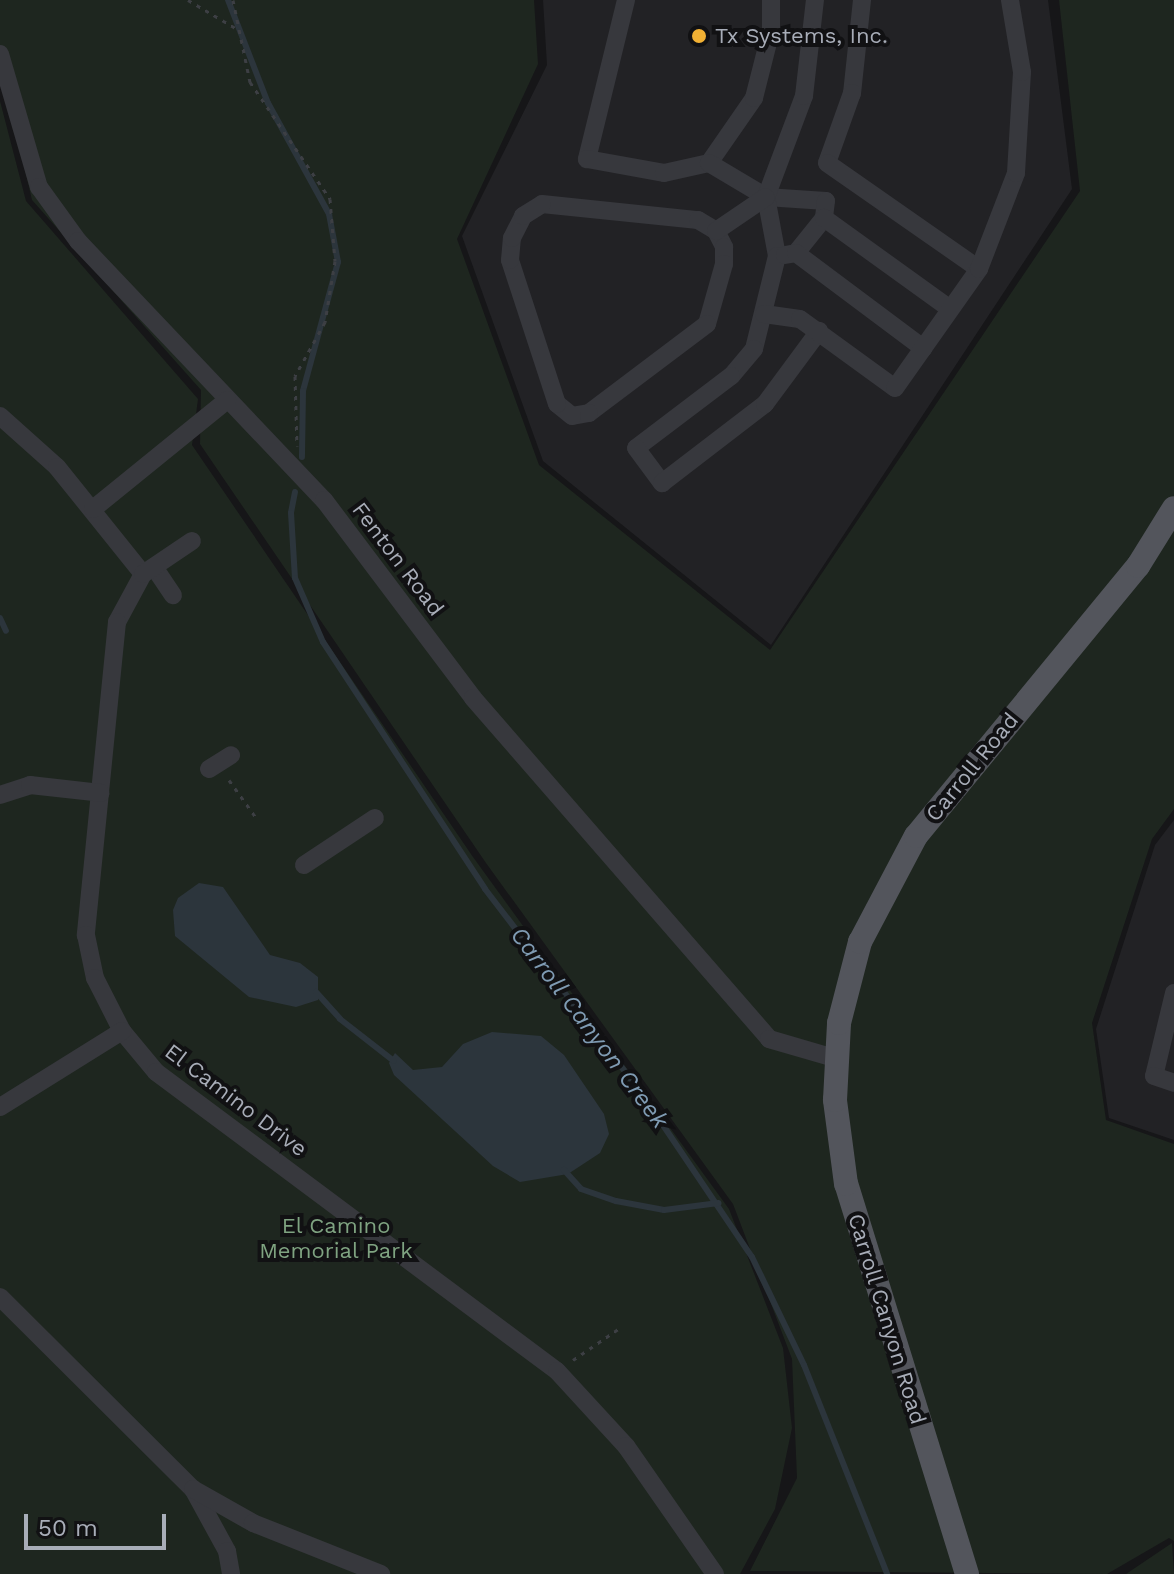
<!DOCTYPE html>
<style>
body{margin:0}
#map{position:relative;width:1174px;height:1574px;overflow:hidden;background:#161618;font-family:"Work Sans",sans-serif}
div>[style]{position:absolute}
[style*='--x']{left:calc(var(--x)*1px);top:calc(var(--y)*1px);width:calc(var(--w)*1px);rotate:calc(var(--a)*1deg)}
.built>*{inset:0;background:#222225}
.green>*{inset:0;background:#1e261f}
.water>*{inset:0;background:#2c353c}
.stream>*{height:6px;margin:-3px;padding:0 3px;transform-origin:3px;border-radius:3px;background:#2c353c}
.path>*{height:3px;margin-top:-1.5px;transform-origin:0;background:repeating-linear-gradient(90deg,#3d3f44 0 4px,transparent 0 10px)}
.minor>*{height:18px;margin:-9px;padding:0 9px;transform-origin:9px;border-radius:9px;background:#37383d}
.major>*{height:24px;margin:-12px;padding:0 12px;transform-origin:12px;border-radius:12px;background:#53555c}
.dots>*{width:22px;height:22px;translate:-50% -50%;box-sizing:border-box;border:4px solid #111113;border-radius:50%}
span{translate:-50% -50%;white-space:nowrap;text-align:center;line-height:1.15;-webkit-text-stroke:8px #111113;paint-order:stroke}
.poi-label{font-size:22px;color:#a8adb8}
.left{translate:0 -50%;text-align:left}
.street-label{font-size:22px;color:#a8adb8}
.park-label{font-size:22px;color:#7fa381}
.water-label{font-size:24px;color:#7f9bb3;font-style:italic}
.scale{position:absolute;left:24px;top:1514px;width:142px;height:36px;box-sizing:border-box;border:4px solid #a8adb8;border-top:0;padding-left:10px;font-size:24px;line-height:28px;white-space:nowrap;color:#a8adb8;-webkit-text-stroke:6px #111113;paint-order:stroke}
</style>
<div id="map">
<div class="built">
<i style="clip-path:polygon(543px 0,1048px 0,1072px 189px,771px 645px,543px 461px,462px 236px,547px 65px)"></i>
<i style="clip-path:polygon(1174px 820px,1174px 1140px,1109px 1118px,1096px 1029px,1155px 845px)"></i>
</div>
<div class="green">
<i style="clip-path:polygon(0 0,534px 0,538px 64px,457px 239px,539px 465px,770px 650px,1080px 191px,1059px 0,1174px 0,1174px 809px,1152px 839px,1092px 1023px,1106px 1120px,1174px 1144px,1174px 1541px,1169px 1538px,1107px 1574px,750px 1571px,797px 1478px,792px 1359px,733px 1204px,486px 863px,200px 444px,201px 390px,32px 200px,0 63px)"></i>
<i style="clip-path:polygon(0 101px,26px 201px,198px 399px,192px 445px,473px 857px,729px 1209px,783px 1348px,792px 1428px,775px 1509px,740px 1574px,0 1574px)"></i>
<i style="clip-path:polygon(1172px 1543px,1174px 1574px,1126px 1574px)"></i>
</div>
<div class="water">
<i style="clip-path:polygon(199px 883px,223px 887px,270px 955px,300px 963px,318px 977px,318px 1000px,296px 1007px,249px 997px,175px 936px,173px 910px,178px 898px)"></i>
<i style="clip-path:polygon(492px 1032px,541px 1036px,564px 1055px,604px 1114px,609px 1134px,600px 1153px,568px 1174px,520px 1182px,493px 1166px,394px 1075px,389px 1063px,395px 1053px,413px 1070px,442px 1067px,463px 1044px)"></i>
</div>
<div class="stream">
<i style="--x:228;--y:0;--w:110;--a:68.8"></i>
<i style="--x:268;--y:103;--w:127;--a:61.2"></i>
<i style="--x:329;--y:214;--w:49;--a:79.4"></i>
<i style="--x:338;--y:262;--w:134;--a:105.2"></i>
<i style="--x:303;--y:391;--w:66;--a:90.9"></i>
<i style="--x:295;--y:492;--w:21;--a:101"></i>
<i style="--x:291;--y:513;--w:65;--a:86.5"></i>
<i style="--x:295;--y:578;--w:70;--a:66.4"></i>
<i style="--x:323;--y:642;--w:295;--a:56.7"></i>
<i style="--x:485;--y:889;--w:255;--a:52.5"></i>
<i style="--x:640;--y:1091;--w:200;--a:56"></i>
<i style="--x:752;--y:1257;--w:120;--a:64.3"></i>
<i style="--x:804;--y:1365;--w:225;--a:68.3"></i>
<i style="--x:0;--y:618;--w:14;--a:65"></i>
<i style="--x:316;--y:992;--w:36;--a:48"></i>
<i style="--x:340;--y:1019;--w:68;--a:37.9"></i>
<i style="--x:564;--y:1170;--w:25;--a:48"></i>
<i style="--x:581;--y:1189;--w:37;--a:19"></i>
<i style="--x:616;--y:1201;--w:49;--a:10.6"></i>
<i style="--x:664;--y:1210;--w:55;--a:-7.3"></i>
</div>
<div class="path">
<i style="--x:188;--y:0;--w:59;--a:30.5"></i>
<i style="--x:233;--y:0;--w:84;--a:78.3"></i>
<i style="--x:250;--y:82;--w:142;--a:55.6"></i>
<i style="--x:330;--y:199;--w:62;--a:85.4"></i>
<i style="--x:335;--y:261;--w:62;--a:99.3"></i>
<i style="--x:325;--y:322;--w:62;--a:119.1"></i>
<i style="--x:295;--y:376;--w:70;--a:88.4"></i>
<i style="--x:229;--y:780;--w:48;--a:54.3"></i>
<i style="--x:573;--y:1360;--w:58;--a:-34.5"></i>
</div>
<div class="minor">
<i style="--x:626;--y:0;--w:164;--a:103.8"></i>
<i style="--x:587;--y:159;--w:78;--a:10.3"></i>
<i style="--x:664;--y:173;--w:46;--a:-12.5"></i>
<i style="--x:709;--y:163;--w:79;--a:-55.3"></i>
<i style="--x:754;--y:98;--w:69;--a:-75.8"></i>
<i style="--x:771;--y:31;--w:31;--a:-90"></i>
<i style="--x:862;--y:0;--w:94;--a:96.1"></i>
<i style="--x:852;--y:93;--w:74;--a:109.7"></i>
<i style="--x:827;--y:163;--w:185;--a:34.9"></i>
<i style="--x:0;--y:54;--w:139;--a:73.7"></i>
<i style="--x:39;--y:187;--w:67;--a:54.2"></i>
<i style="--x:78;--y:241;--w:357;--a:46.5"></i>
<i style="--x:324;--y:500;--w:248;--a:53"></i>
<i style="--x:473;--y:698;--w:452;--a:49"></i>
<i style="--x:769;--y:1039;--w:72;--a:16.2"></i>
<i style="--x:709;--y:163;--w:66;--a:30.8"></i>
<i style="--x:766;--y:197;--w:60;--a:3.8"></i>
<i style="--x:826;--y:201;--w:17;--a:97"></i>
<i style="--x:766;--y:197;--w:60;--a:79.4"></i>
<i style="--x:777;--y:256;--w:96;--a:103.9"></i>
<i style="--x:754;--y:349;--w:35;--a:130"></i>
<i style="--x:731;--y:376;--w:119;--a:142.8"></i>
<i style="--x:636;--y:448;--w:44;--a:53.4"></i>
<i style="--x:662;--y:483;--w:130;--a:-37.5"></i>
<i style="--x:765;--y:404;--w:91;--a:-53.5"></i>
<i style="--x:766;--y:197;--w:108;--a:-69.4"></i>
<i style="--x:804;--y:96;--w:97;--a:-83.5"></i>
<i style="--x:542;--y:204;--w:157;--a:5.9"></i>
<i style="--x:698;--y:220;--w:21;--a:31"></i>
<i style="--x:716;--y:231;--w:18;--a:63"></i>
<i style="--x:724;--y:247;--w:17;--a:90"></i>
<i style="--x:724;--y:264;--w:62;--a:105.8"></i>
<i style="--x:707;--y:324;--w:148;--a:143"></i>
<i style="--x:589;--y:413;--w:17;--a:170"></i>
<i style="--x:572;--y:416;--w:19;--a:-141"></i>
<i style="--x:557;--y:404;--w:151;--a:-108.1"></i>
<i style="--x:510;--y:260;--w:22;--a:-85"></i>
<i style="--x:512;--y:238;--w:25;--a:-63"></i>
<i style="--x:523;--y:216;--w:22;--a:-32"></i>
<i style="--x:716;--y:231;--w:60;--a:-34.2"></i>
<i style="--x:796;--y:253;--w:45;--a:-51.3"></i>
<i style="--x:824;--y:218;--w:155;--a:35.8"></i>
<i style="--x:785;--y:255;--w:11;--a:-10"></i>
<i style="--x:796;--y:253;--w:159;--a:36.8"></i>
<i style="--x:764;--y:314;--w:36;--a:8"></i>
<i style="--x:800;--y:319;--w:117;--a:36"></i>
<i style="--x:895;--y:388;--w:146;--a:-54.8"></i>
<i style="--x:979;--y:269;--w:103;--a:-68.9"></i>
<i style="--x:1016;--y:173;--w:101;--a:-86.6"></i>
<i style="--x:1022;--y:72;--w:73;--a:-99.5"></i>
<i style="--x:0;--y:416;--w:76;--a:41.8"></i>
<i style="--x:57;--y:467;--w:137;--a:51.2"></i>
<i style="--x:143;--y:574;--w:55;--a:118.4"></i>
<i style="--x:117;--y:622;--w:315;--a:95.7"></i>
<i style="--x:86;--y:935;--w:44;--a:78.2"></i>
<i style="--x:95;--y:978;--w:59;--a:63"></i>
<i style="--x:122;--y:1031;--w:53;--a:50.3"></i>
<i style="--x:156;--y:1072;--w:500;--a:36.71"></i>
<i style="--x:557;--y:1371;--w:102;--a:47.4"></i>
<i style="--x:626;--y:1446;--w:156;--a:55.2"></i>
<i style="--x:93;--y:509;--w:173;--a:-39.1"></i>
<i style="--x:154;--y:567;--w:34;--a:56"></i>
<i style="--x:143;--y:574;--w:59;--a:-34"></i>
<i style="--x:209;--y:769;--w:26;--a:-32"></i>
<i style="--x:0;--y:795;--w:32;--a:-18"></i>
<i style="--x:30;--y:785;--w:71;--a:6.4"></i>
<i style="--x:304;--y:865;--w:85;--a:-33.5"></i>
<i style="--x:1174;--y:993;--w:85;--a:103.5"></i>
<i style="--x:1154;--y:1076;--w:21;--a:19"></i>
<i style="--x:0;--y:1107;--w:144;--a:-31.9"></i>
<i style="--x:0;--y:1297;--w:272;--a:44.9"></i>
<i style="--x:193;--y:1489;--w:71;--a:61.3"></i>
<i style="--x:227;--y:1551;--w:23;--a:80"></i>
<i style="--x:193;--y:1489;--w:69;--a:29.5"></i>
<i style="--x:253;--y:1523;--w:138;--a:21.7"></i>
</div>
<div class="major">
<i style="--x:967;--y:1574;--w:408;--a:-107.2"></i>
<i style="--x:846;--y:1184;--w:85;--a:-97.5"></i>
<i style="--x:835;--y:1100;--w:77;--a:-87"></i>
<i style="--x:839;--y:1023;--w:84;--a:-75.5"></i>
<i style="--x:860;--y:942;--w:120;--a:-62.2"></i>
<i style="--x:916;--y:836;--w:350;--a:-50.6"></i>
<i style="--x:1138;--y:566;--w:68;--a:-58.2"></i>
</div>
<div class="dots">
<i style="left:699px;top:36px;background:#f2b134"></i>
</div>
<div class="poi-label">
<span class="left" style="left:715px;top:36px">Tx Systems, Inc.</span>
</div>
<div class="street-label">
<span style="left:398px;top:559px;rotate:53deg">Fenton Road</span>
<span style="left:972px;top:767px;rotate:-51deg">Carroll Road</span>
<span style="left:236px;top:1100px;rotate:37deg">El Camino Drive</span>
<span style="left:887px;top:1319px;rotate:73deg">Carroll Canyon Road</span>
</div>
<div class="park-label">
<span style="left:336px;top:1238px">El Camino<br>Memorial Park</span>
</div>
<div class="water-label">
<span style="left:589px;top:1028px;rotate:53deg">Carroll Canyon Creek</span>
</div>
<div class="scale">50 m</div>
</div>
